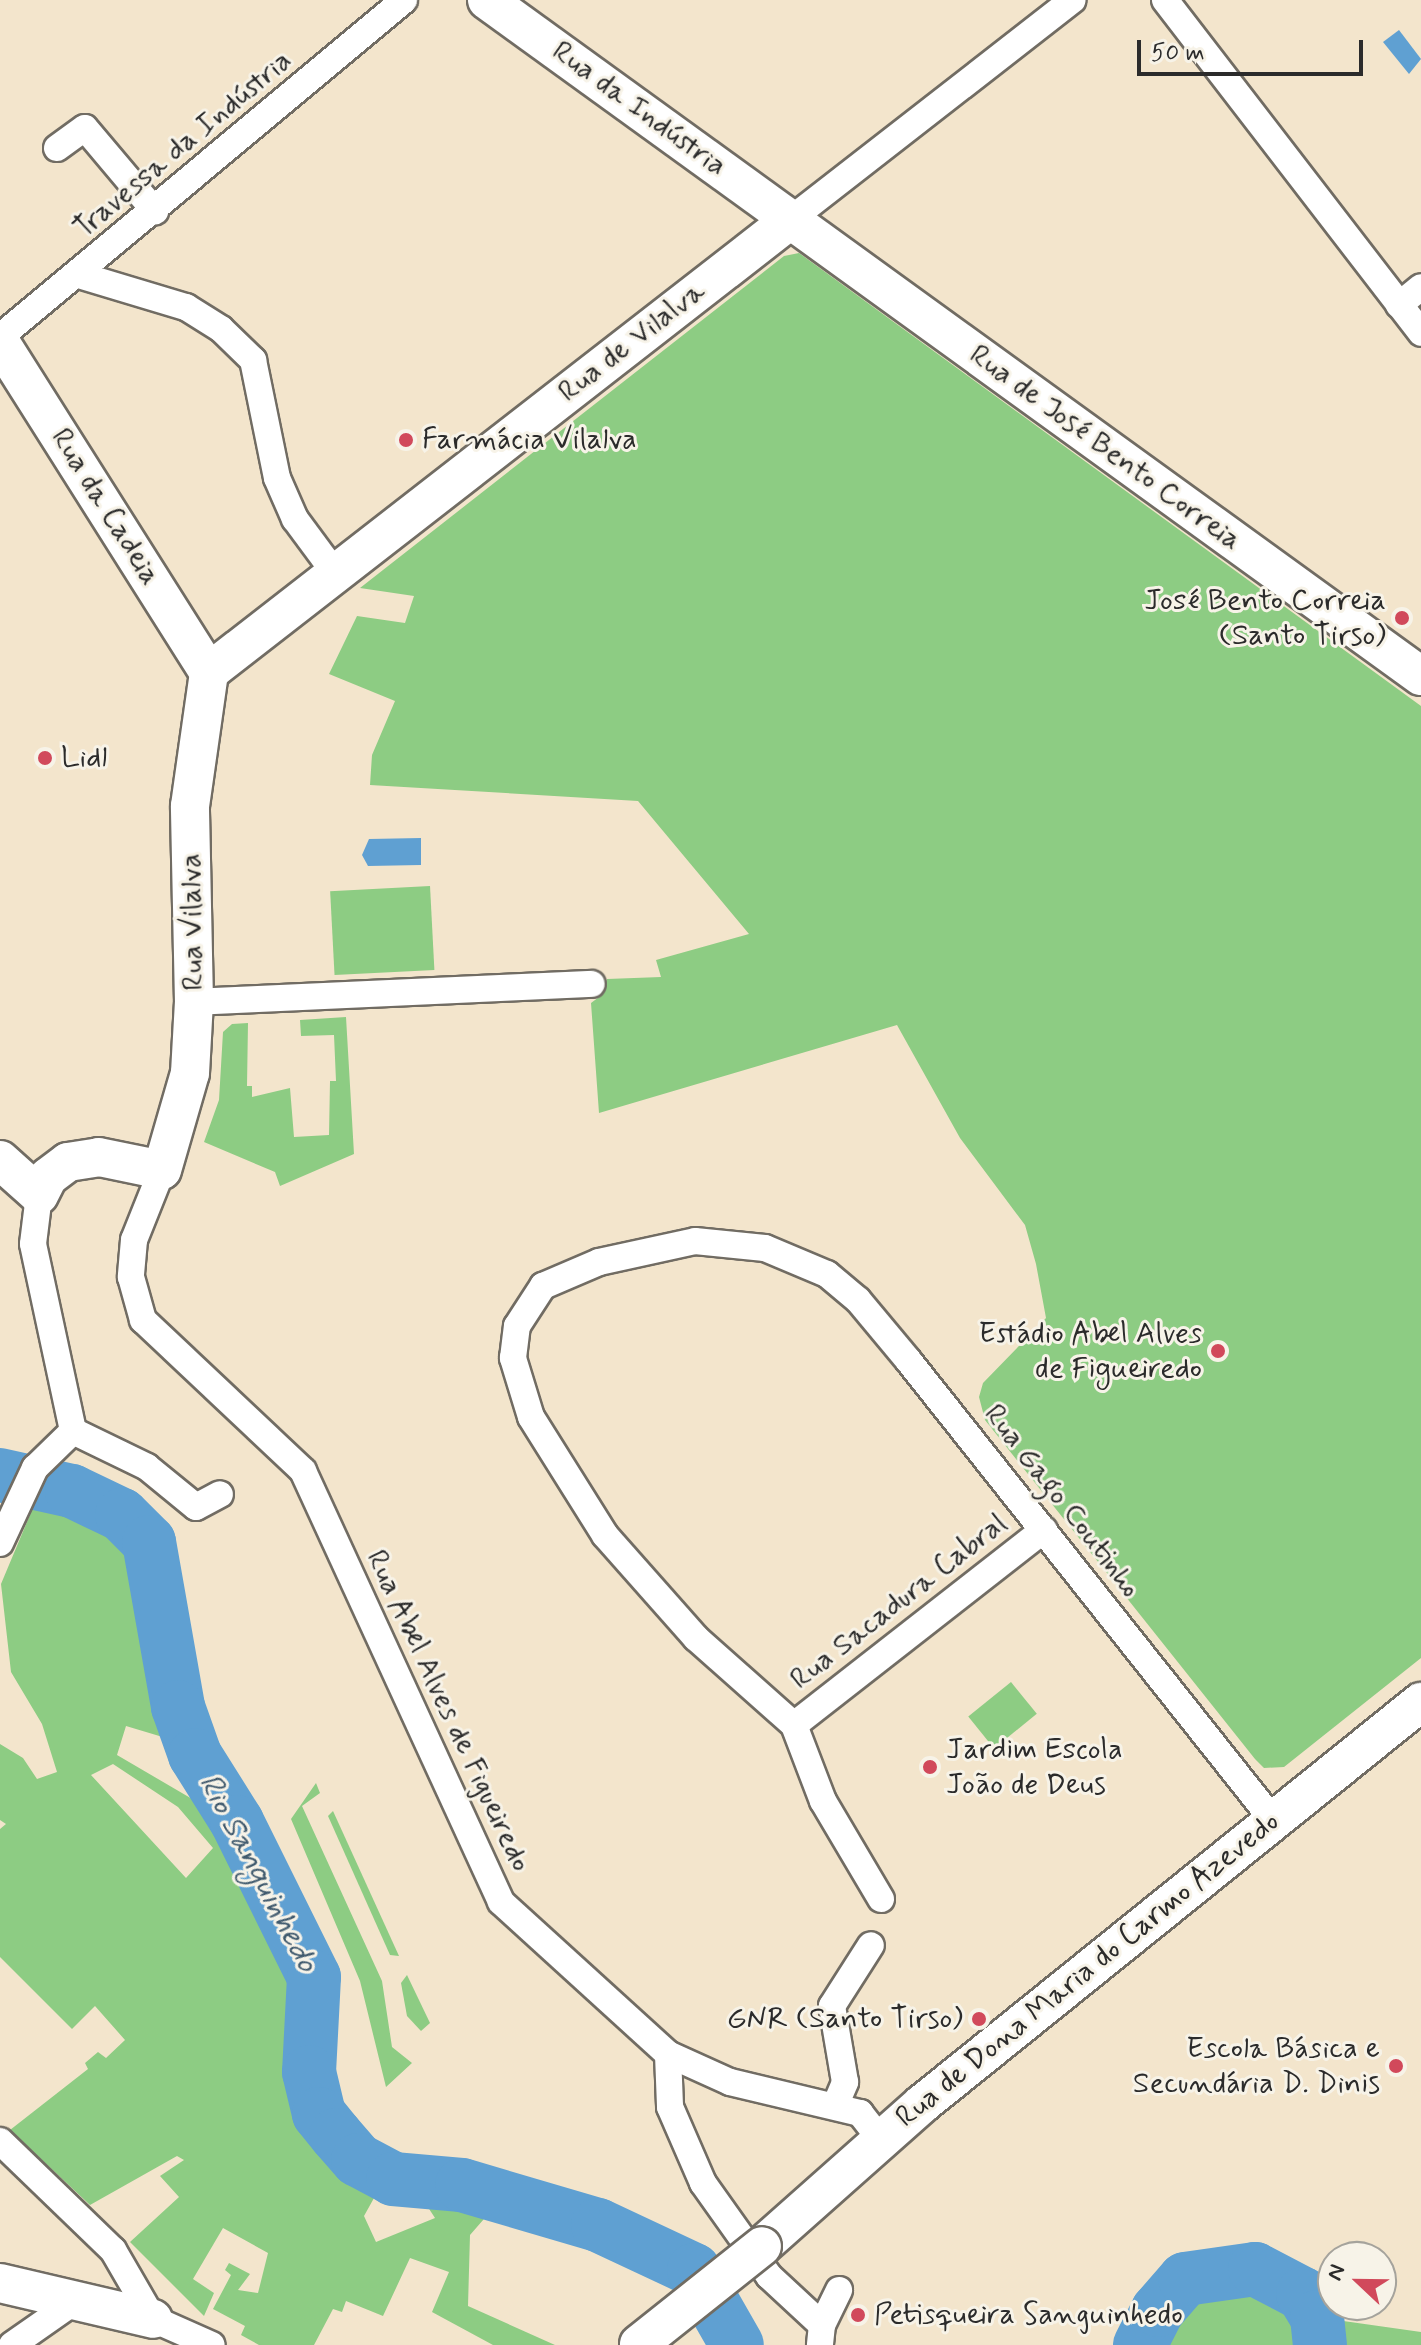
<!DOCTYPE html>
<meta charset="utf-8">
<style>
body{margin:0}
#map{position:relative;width:1421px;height:2345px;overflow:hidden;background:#f3e5cc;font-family:Mynerve,sans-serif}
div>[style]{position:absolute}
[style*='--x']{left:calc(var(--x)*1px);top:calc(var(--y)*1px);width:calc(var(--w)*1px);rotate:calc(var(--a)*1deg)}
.green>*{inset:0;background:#8dcc83;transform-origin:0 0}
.water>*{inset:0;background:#5fa0d2}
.river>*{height:54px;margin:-27px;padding:0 27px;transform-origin:27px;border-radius:27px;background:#5fa0d2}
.roads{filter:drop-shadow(2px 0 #716c63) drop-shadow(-2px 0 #716c63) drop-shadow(0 2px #716c63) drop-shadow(0 -2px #716c63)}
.street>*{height:26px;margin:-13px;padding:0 13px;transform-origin:13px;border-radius:13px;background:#fff}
.secondary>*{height:38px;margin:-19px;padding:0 19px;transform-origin:19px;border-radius:19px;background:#fff}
.bridges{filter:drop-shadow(2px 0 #716c63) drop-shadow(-2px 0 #716c63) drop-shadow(0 2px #716c63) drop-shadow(0 -2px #716c63)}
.secondary-bridge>*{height:38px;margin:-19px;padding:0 19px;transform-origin:19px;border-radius:19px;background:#fff}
.dots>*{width:22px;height:22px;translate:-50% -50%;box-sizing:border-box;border:4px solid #f7f3e8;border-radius:50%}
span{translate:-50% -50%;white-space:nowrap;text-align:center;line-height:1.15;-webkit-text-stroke:6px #f7f3e8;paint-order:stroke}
.street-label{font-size:30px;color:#2b2b2b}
.poi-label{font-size:30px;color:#2b2b2b}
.left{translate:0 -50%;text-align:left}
.right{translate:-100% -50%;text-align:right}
.water-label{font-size:32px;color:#405a6e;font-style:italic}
.north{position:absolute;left:1317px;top:2241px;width:80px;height:80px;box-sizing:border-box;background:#f7f3e8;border:2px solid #a5a39c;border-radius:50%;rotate:292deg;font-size:22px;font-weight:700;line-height:32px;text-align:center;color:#2b2b2b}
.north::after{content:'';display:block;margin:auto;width:28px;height:36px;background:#d1495b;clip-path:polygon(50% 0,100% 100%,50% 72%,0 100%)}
.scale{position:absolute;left:1137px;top:40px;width:226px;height:36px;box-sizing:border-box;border:4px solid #2b2b2b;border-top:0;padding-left:10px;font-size:24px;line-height:28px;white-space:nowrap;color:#2b2b2b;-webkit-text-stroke:6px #f7f3e8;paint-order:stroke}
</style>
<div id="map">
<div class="green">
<i style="clip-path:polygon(799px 253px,1421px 706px,1421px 1658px,1284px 1767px,1264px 1768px,1255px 1759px,985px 1420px,979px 1397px,983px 1383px,1046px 1318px,1036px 1264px,1025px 1225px,960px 1138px,897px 1025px,599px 1113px,591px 1003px,603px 994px,607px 979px,661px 977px,656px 960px,749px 934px,638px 801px,370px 785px,372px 755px,395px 701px,329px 674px,357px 616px,405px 623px,414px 596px,360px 588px,784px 256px)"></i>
<i style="left:430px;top:886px;width:84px;height:100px;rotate:87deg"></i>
<i style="clip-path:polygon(346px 1017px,354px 1154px,280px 1186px,275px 1172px,204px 1142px,219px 1100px,223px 1032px,232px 1024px,248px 1023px,247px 1086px,252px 1086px,252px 1097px,290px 1088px,294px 1137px,329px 1135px,330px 1081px,336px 1081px,334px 1035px,301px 1036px,300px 1020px)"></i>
<i style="clip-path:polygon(evenodd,40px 1491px,70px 1497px,115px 1519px,144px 1547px,171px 1704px,186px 1752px,229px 1821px,307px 1980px,302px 2044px,316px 2125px,339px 2157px,379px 2189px,364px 2216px,376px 2242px,435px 2218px,420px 2195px,442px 2193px,497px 2204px,470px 2235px,468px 2306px,555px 2345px,493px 2345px,432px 2312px,449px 2272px,410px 2258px,383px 2316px,346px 2301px,342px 2312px,333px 2309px,314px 2345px,259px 2345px,241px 2335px,245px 2326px,213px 2309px,231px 2275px,225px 2270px,229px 2263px,250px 2274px,238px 2290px,258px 2293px,268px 2253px,223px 2228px,193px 2279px,214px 2293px,204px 2316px,130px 2242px,179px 2197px,160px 2176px,184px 2160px,177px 2156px,90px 2205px,10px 2130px,88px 2069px,85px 2063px,98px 2052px,106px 2058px,125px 2040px,95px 2006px,72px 2029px,0 1957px,0 1829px,6px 1824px,0 1820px,0 1744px,23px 1758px,37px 1779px,57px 1772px,42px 1724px,11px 1672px,1px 1584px,40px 1491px,126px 1726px,176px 1741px,211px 1810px,117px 1755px,126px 1726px,40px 1491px,113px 1764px,178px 1807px,213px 1848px,186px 1878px,91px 1775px,113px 1764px)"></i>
<i style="left:1011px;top:1682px;width:41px;height:55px;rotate:51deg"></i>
<i style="clip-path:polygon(316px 1783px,320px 1793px,302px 1806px,382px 1981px,392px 2047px,412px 2063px,386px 2087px,360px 1981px,291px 1819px)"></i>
<i style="clip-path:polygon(333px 1811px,399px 1956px,390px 1955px,328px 1816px)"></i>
<i style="clip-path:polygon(407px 1975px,430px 2023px,421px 2031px,407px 2016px,401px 1983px)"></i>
<i style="clip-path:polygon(1226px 2284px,1276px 2291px,1301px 2315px,1421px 2332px,1421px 2345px,1149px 2345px,1162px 2318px,1189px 2296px)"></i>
</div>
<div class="water">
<i style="clip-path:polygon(1399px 30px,1421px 59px,1409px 74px,1383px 42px)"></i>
<i style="clip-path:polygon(421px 838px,421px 865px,368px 866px,362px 855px,369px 839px)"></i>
</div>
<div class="river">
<i style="--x:0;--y:1475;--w:74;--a:12.5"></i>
<i style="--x:72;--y:1491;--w:55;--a:25.6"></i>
<i style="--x:122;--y:1515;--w:38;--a:45"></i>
<i style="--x:149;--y:1542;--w:168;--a:80"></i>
<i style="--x:178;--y:1707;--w:51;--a:70.5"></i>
<i style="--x:195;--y:1755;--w:79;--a:57.9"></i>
<i style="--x:237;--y:1822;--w:173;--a:63.6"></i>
<i style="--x:314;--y:1977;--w:95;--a:93"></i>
<i style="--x:309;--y:2072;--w:43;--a:76.6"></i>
<i style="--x:319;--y:2114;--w:27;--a:51"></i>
<i style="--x:336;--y:2135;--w:33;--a:49"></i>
<i style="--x:358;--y:2160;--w:40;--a:28"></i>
<i style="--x:393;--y:2179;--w:69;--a:5"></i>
<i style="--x:462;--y:2185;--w:142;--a:16.4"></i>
<i style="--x:598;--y:2225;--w:106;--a:25.1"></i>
<i style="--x:694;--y:2270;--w:86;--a:60.2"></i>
<i style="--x:1140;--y:2345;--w:39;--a:-63"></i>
<i style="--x:1158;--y:2310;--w:41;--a:-48.9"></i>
<i style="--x:1185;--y:2279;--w:71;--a:-8.1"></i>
<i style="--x:1255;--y:2269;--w:54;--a:27.5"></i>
<i style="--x:1303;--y:2294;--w:27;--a:59"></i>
<i style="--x:1317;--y:2317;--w:28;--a:84"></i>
</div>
<div class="roads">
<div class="street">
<i style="--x:1165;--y:0;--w:420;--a:52.4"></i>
<i style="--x:57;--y:148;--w:34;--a:-36"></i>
<i style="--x:85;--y:128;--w:109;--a:49.9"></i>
<i style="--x:790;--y:220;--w:358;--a:-37.9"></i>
<i style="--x:79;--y:275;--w:112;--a:16.7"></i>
<i style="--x:186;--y:307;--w:41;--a:32.2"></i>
<i style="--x:221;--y:329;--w:45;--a:44.1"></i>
<i style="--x:253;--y:360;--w:120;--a:78.5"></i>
<i style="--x:277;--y:478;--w:45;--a:66.3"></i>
<i style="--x:295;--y:519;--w:67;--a:53.5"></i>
<i style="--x:1399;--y:305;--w:28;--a:-39"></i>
<i style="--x:0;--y:337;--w:526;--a:-39.83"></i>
<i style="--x:194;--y:1002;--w:398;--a:-2.6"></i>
<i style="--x:162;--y:1170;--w:75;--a:111.8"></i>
<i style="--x:134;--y:1240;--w:37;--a:95"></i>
<i style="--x:131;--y:1277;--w:45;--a:74.4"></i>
<i style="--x:143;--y:1320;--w:220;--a:43.3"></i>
<i style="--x:303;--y:1471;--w:474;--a:65.3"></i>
<i style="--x:501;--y:1902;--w:226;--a:42.3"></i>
<i style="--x:668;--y:2054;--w:68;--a:24.3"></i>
<i style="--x:730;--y:2082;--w:134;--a:13.4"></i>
<i style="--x:860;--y:2113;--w:33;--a:52"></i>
<i style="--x:39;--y:1195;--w:49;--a:97"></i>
<i style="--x:33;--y:1244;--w:191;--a:77.9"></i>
<i style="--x:73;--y:1431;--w:82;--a:25.9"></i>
<i style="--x:147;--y:1467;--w:63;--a:39.2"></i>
<i style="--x:196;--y:1507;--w:27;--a:-28"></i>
<i style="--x:0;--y:1543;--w:83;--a:-65"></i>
<i style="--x:35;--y:1468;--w:53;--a:-44.2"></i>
<i style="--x:794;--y:1725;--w:317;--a:-38"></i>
<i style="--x:881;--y:1899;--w:114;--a:-120.6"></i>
<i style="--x:823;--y:1801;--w:81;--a:-110.9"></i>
<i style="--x:794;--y:1725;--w:131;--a:-138.4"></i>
<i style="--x:696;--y:1638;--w:137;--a:-131.5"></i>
<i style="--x:605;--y:1535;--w:139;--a:-122.1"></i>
<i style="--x:531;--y:1417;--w:62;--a:-107"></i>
<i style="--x:513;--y:1358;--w:32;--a:-83"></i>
<i style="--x:517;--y:1326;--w:48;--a:-57"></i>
<i style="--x:543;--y:1286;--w:61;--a:-23.2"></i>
<i style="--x:599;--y:1262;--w:98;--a:-12.3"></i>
<i style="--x:695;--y:1241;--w:70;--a:5.7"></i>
<i style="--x:765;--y:1248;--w:67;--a:22.8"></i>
<i style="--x:827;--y:1274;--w:40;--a:40"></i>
<i style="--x:858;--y:1300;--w:78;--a:50.2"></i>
<i style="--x:908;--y:1360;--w:587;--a:51.57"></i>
<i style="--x:668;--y:2054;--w:53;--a:87.8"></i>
<i style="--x:670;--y:2107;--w:83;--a:66.5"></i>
<i style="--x:703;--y:2183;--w:114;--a:54.6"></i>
<i style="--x:769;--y:2276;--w:72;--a:42.8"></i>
<i style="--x:822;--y:2325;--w:20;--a:96"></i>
<i style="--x:835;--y:2106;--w:26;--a:-67"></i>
<i style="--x:845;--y:2082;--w:77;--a:-99.7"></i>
<i style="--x:832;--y:2006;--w:72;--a:-57.4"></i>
<i style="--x:0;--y:2141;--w:157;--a:44"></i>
<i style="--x:113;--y:2250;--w:80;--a:59.9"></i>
<i style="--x:153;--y:2319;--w:64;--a:23.8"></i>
<i style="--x:822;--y:2325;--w:39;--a:-64"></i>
<i style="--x:12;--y:2345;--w:77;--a:-34.9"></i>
</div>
<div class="secondary">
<i style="--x:487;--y:0;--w:1153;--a:35.9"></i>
<i style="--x:0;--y:342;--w:391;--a:57.7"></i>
<i style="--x:209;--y:672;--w:736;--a:-37.88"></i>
<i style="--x:0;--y:1160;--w:52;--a:41.9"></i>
<i style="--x:39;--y:1195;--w:20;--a:-63"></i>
<i style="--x:48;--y:1177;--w:25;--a:-37"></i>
<i style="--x:68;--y:1162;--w:31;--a:-9"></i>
<i style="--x:99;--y:1157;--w:64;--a:11.7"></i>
<i style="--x:162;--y:1170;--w:101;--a:-73.9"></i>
<i style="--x:190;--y:1073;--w:71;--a:-86.8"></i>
<i style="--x:194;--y:1002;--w:196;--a:-91.2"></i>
<i style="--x:190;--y:806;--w:135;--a:-81.9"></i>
<i style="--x:762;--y:2246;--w:214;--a:-41.6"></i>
<i style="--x:922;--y:2104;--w:641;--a:-38.86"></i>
<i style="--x:0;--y:2283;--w:157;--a:13.2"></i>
</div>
</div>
<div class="bridges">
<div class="secondary-bridge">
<i style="--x:639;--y:2344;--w:157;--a:-38.5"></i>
</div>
</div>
<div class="dots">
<i style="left:406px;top:440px;background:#d1495b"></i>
<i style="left:1402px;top:618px;background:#d1495b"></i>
<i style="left:45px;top:758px;background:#d1495b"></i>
<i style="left:1218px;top:1351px;background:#d1495b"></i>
<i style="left:930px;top:1767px;background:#d1495b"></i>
<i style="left:979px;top:2019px;background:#d1495b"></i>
<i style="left:1396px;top:2066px;background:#d1495b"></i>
<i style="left:858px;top:2315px;background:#d1495b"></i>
</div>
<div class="street-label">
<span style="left:639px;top:109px;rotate:36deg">Rua da Indústria</span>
<span style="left:183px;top:145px;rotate:-40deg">Travessa da Indústria</span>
<span style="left:632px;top:342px;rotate:-38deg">Rua de Vilalva</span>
<span style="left:1105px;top:448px;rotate:36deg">Rua de José Bento Correia</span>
<span style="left:105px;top:507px;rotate:58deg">Rua da Cadeia</span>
<span style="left:193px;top:922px;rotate:-91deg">Rua Vilalva</span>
<span style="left:1062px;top:1501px;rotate:52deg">Rua Gago Coutinho</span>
<span style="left:899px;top:1602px;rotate:-38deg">Rua Sacadura Cabral</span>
<span style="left:448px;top:1711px;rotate:65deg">Rua Abel Alves de Figueiredo</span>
<span style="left:1088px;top:1970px;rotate:-39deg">Rua de Dona Maria do Carmo Azevedo</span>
</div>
<div class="poi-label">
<span class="left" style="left:422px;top:440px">Farmácia Vilalva</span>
<span class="right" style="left:1386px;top:618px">José Bento Correia<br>(Santo Tirso)</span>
<span class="left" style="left:61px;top:758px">Lidl</span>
<span class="right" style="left:1202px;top:1351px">Estádio Abel Alves<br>de Figueiredo</span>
<span class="left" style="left:946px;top:1767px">Jardim Escola<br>João de Deus</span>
<span class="right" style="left:963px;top:2019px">GNR (Santo Tirso)</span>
<span class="right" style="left:1380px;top:2066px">Escola Básica e<br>Secundária D. Dinis</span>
<span class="left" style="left:874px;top:2315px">Petisqueira Sanguinhedo</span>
</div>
<div class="water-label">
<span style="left:258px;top:1873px;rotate:62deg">Rio Sanguinhedo</span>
</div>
<div class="north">N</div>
<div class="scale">50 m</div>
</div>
